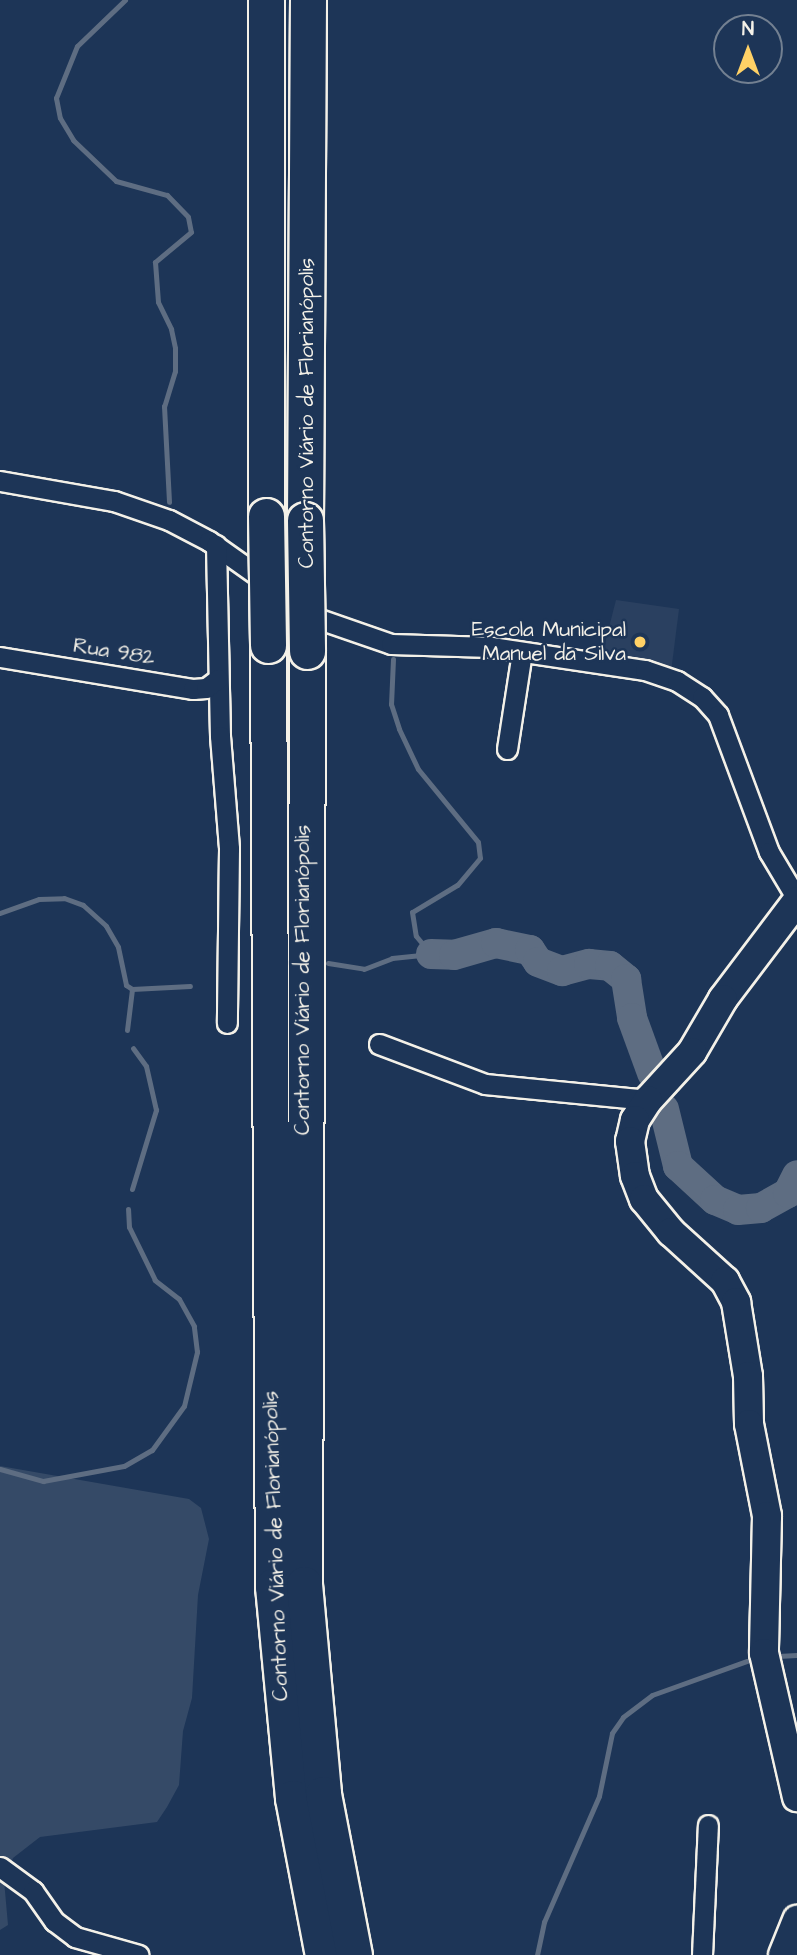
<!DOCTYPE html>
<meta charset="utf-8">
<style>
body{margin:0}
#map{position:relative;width:797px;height:1955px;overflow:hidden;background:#1d3557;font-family:"Architects Daughter",sans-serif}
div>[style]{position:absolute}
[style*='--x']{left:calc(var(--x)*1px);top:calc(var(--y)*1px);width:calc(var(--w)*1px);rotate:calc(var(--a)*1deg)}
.built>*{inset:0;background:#2a4060}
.green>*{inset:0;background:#354a67}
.stream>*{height:5px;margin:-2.5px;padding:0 2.5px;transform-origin:2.5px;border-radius:2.5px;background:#5e6d82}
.river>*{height:30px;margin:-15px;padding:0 15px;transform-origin:15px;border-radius:15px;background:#5e6d82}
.roads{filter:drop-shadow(2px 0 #f4f1e8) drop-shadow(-2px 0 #f4f1e8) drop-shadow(0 2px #f4f1e8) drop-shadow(0 -2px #f4f1e8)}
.street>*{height:19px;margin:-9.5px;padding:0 9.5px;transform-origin:9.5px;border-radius:9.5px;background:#1d3557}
.secondary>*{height:28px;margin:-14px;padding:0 14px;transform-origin:14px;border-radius:14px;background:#1d3557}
.highway>*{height:35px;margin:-17.5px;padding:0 17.5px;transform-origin:17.5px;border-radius:17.5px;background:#1d3557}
.bridges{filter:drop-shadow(2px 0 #f4f1e8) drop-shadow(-2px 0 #f4f1e8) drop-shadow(0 2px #f4f1e8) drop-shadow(0 -2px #f4f1e8)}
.highway-bridge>*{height:35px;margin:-17.5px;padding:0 17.5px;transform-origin:17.5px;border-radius:17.5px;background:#1d3557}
.dots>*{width:19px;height:19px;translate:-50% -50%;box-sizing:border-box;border:4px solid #1d3557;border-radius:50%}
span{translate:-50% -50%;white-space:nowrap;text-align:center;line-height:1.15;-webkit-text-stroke:5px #1d3557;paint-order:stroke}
.street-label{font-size:21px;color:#f4f1e8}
.poi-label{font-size:21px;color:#f4f1e8}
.right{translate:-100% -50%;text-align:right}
.north{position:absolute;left:713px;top:14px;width:70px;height:70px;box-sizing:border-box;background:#1d3557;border:2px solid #738091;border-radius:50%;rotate:0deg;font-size:19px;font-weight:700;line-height:28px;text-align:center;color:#f4f1e8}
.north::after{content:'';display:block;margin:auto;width:24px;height:32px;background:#ffd166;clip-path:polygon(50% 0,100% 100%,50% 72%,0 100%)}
</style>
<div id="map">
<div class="built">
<i style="clip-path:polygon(616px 600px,679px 609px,671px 672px,602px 655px)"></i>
</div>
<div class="green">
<i style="clip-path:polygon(0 1466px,189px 1499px,201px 1508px,209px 1539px,198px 1595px,192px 1698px,183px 1731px,179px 1785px,167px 1807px,157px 1822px,40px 1837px,13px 1858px,4px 1880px,8px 1925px,0 1930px)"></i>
</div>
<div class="stream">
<i style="--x:125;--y:0;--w:66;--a:136.2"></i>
<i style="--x:77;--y:46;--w:56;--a:112"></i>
<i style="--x:56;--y:98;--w:20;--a:79"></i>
<i style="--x:60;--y:118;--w:26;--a:59"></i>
<i style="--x:73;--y:140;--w:59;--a:43.6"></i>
<i style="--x:116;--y:181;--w:53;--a:15.4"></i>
<i style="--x:167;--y:195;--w:30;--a:46"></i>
<i style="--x:188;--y:217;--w:15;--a:79"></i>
<i style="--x:191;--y:232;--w:47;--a:140.2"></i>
<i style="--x:155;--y:262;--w:40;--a:85.7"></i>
<i style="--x:158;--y:302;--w:30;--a:64"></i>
<i style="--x:171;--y:329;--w:19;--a:78"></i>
<i style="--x:175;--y:348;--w:23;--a:90"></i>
<i style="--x:175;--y:371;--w:37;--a:107"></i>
<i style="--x:164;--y:406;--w:96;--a:87"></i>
<i style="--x:393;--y:659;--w:45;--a:92.5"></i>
<i style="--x:391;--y:704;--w:26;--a:72"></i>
<i style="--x:399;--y:729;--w:44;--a:64.6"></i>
<i style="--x:418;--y:769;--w:94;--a:50.6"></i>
<i style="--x:478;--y:842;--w:16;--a:83"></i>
<i style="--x:480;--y:858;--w:35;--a:130"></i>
<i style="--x:457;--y:885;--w:52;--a:149"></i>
<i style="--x:412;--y:912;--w:24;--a:81"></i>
<i style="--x:416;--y:936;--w:23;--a:50"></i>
<i style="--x:0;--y:913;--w:41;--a:-19.7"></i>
<i style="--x:39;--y:899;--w:25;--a:-2"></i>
<i style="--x:64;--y:898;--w:20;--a:20"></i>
<i style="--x:83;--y:905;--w:31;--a:42"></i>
<i style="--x:106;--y:926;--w:24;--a:60"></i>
<i style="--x:118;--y:947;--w:39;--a:78"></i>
<i style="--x:126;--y:985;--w:7;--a:34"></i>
<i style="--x:132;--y:989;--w:58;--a:-3"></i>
<i style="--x:328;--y:963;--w:36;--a:9"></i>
<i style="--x:364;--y:969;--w:30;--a:-21"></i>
<i style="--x:392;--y:958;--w:39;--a:-6"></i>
<i style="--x:127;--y:1030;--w:41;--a:-83"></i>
<i style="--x:132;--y:1189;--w:83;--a:-73.1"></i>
<i style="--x:156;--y:1110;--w:45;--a:-102.8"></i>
<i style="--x:146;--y:1066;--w:22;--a:-126"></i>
<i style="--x:0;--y:1469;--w:45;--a:15.6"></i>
<i style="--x:43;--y:1481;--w:82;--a:-10.5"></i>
<i style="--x:124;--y:1466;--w:32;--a:-30"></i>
<i style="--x:152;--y:1450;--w:54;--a:-54"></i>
<i style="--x:184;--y:1406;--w:56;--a:-76.5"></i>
<i style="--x:197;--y:1352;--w:26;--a:-97"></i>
<i style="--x:194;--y:1326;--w:31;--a:-119"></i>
<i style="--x:179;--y:1299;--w:31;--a:-142"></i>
<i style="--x:155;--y:1280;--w:59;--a:-116.1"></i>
<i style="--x:129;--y:1227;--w:18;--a:-93"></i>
<i style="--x:778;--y:1656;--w:19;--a:-3"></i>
<i style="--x:537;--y:1955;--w:34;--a:-78"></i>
<i style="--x:544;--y:1922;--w:137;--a:-66.4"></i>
<i style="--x:599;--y:1796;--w:64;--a:-78.3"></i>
<i style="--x:612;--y:1733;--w:19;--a:-55"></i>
<i style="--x:623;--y:1717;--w:36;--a:-37"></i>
<i style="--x:652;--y:1695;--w:101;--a:-19.7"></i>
</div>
<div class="river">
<i style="--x:431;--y:954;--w:23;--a:2"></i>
<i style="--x:454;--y:955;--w:44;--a:-15.9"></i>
<i style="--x:496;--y:943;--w:35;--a:12"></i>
<i style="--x:530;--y:950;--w:14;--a:56"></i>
<i style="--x:538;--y:962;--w:26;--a:21"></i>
<i style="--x:562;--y:971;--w:28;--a:-15"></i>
<i style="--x:589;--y:964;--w:21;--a:5"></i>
<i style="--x:610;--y:966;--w:21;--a:39"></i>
<i style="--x:626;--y:979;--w:39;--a:81"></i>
<i style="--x:632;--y:1018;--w:59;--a:70"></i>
<i style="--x:664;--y:1109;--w:59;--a:76.2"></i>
<i style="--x:678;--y:1166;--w:50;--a:42.6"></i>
<i style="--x:715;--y:1200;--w:25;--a:23"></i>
<i style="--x:738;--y:1210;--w:23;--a:-5"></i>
<i style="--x:761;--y:1208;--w:31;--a:-29"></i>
<i style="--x:788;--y:1193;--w:20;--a:-63"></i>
</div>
<div class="roads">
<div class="street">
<i style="--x:0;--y:481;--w:116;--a:10"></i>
<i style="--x:114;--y:501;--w:58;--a:19.1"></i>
<i style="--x:169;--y:520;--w:45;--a:27.7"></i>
<i style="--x:209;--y:541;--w:135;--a:35.3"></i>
<i style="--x:319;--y:619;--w:76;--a:19.1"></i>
<i style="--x:391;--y:644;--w:100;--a:1.7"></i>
<i style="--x:491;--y:647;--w:156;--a:8.5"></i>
<i style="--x:645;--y:670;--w:34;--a:19"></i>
<i style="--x:677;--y:681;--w:30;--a:33"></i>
<i style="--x:702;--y:697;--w:24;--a:48"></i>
<i style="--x:718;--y:715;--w:146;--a:69.6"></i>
<i style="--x:769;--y:852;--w:55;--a:59.2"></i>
<i style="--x:216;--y:545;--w:191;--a:88.8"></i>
<i style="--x:220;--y:736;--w:113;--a:85.4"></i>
<i style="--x:229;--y:849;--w:174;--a:90.7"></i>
<i style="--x:0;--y:657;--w:196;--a:9.4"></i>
<i style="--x:193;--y:689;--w:13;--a:-4"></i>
<i style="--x:206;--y:688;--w:15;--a:-37"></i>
<i style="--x:507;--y:749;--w:98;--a:-81.2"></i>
<i style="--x:379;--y:1044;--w:113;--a:20.7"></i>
<i style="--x:485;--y:1084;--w:164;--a:5.6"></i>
<i style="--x:0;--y:1867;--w:41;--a:36"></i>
<i style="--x:33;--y:1891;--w:37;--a:55"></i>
<i style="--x:54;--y:1921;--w:26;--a:37"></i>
<i style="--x:75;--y:1937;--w:66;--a:15.7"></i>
<i style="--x:702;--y:1955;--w:130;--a:-87.4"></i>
</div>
<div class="secondary">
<i style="--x:797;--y:901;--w:123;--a:127.1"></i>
<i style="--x:723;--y:999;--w:61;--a:120.3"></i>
<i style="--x:692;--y:1052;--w:65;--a:132.5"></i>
<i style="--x:648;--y:1100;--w:24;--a:123"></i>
<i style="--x:635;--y:1120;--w:22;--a:103"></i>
<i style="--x:630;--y:1141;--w:35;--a:82"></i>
<i style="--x:635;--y:1176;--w:25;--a:69"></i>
<i style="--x:644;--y:1199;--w:43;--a:50.7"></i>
<i style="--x:671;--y:1232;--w:73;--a:42.2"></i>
<i style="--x:725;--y:1281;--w:24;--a:62"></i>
<i style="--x:736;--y:1302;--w:75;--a:80.8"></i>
<i style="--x:748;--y:1376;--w:48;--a:88.8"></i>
<i style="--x:749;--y:1424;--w:94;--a:78.9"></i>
<i style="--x:767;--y:1516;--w:137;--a:91.3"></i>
<i style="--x:764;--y:1653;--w:148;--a:77.1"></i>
<i style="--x:783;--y:1955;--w:38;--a:-68"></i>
</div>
<div class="highway">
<i style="--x:266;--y:516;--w:516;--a:-90"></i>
<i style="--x:305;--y:520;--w:520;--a:-89.67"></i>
<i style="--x:268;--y:645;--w:941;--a:89.7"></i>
<i style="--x:273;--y:1586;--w:213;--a:84.6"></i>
<i style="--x:293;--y:1798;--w:160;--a:79.2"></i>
<i style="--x:307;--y:651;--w:933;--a:90.18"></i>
<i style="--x:304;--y:1584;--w:211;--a:84.8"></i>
<i style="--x:323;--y:1794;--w:164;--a:79.1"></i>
</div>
</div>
<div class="bridges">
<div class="highway-bridge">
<i style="--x:266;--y:516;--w:129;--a:89.1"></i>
<i style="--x:305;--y:520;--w:131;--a:89.1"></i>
</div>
</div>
<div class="dots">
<i style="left:640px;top:642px;background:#ffd166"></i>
</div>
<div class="street-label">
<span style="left:307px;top:413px;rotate:-90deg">Contorno Viário de Florianópolis</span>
<span style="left:114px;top:652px;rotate:9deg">Rua 982</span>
<span style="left:303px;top:980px;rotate:-90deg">Contorno Viário de Florianópolis</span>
<span style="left:276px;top:1546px;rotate:-92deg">Contorno Viário de Florianópolis</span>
</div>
<div class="poi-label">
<span class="right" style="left:626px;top:642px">Escola Municipal<br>Manuel da Silva</span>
</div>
<div class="north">N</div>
</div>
